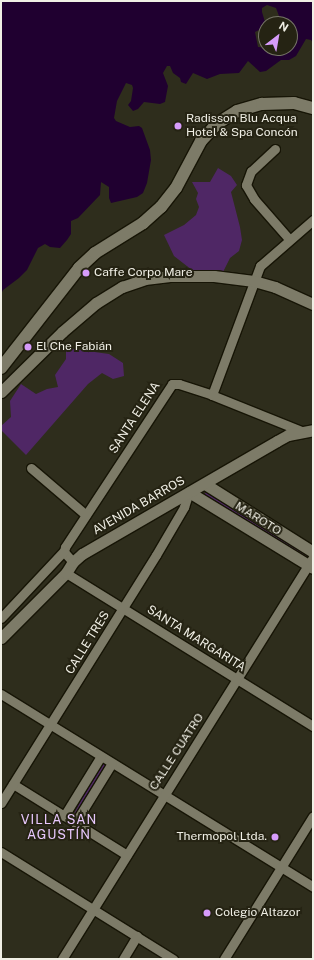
<!DOCTYPE html>
<meta charset="utf-8">
<style>
body{margin:0}
#map{position:relative;width:314px;height:960px;overflow:hidden;background:#2e2d1c;font-family:"Public Sans",sans-serif}
div>[style]{position:absolute}
[style*='--x']{left:calc(var(--x)*1px);top:calc(var(--y)*1px);width:calc(var(--w)*1px);rotate:calc(var(--a)*1deg)}
.green>*{inset:0;background:#4f2765;transform-origin:0 0}
.water>*{inset:0;background:#200030}
.roads{filter:drop-shadow(1px 0 #171506) drop-shadow(-1px 0 #171506) drop-shadow(0 1px #171506) drop-shadow(0 -1px #171506)}
.minor>*{height:9px;margin:-4.5px;padding:0 4.5px;transform-origin:4.5px;border-radius:4.5px;background:#7d7b68}
.tertiary>*{height:11px;margin:-5.5px;padding:0 5.5px;transform-origin:5.5px;border-radius:5.5px;background:#7d7b68}
.secondary>*{height:12px;margin:-6px;padding:0 6px;transform-origin:6px;border-radius:6px;background:#7d7b68}
.dots>*{width:11px;height:11px;translate:-50% -50%;box-sizing:border-box;border:2px solid #252313;border-radius:50%}
span{translate:-50% -50%;white-space:nowrap;text-align:center;line-height:1.15;-webkit-text-stroke:4px #252313;paint-order:stroke}
.poi-label{font-size:12px;color:#f0efe5}
.left{translate:0 -50%;text-align:left}
.right{translate:-100% -50%;text-align:right}
.street-label{font-size:12px;color:#f0efe5}
.neighbourhood-label{font-size:13px;color:#e8c8fd;letter-spacing:1px}
.frame{position:absolute;inset:0;border:2px solid #f0efe5;pointer-events:none}
.north{position:absolute;left:258px;top:16px;width:40px;height:40px;box-sizing:border-box;background:#252313;border:1px solid #767567;border-radius:50%;rotate:31deg;font-size:11px;font-weight:700;line-height:16px;text-align:center;color:#f0efe5}
.north::after{content:'';display:block;margin:auto;width:14px;height:18px;background:#d69bfa;clip-path:polygon(50% 0,100% 100%,50% 72%,0 100%)}
</style>
<div id="map">
<div class="green">
<i style="clip-path:polygon(218px 168px,231px 176px,237px 185px,231px 192px,240px 227px,242px 240px,239px 251px,230px 258px,223px 272px,209px 273px,192px 270px,174px 256px,164px 235px,184px 225px,196px 215px,199px 207px,196px 199px,198px 193px,192px 182px,210px 182px)"></i>
<i style="clip-path:polygon(66px 348px,109px 354px,123px 363px,124px 376px,113px 379px,102px 373px,88px 384px,26px 455px,1px 430px,1px 426px,11px 417px,10px 401px,21px 384px,36px 394px,47px 389px,58px 387px,55px 375px,66px 359px)"></i>
<i style="clip-path:polygon(209px 490px,309px 553px,305px 560px,201px 497px)"></i>
<i style="left:101px;top:761px;width:9px;height:64px;rotate:27deg"></i>
</div>
<div class="water">
<i style="clip-path:polygon(evenodd,1px 1px,313px 1px,313px 43px,311px 40px,306px 39px,296px 56px,289px 60px,281px 60px,266px 71px,260px 72px,248px 61px,239px 73px,220px 74px,207px 79px,193px 73px,186px 84px,181px 82px,180px 78px,173px 73px,170px 66px,167px 66px,163px 73px,168px 86px,165px 102px,160px 104px,144px 102px,138px 109px,133px 111px,128px 105px,131px 101px,133px 88px,132px 85px,126px 83px,117px 101px,114px 118px,116px 121px,130px 127px,139px 126px,142px 128px,150px 150px,151px 160px,147px 183px,143px 193px,137px 197px,111px 203px,109px 198px,109px 187px,101px 182px,100px 195px,78px 218px,71px 221px,71px 234px,67px 240px,60px 248px,50px 247px,45px 244px,38px 248px,27px 270px,19px 278px,3px 290px,1px 294px,1px 1px,267px 5px,276px 8px,282px 24px,290px 24px,290px 48px,282px 51px,275px 48px,258px 47px,255px 32px,259px 30px,266px 32px,264px 25px,265px 22px,262px 12px,262px 8px,267px 5px)"></i>
</div>
<div class="roads">
<div class="minor">
<i style="--x:275;--y:149;--w:33;--a:137"></i>
<i style="--x:251;--y:171;--w:15;--a:110"></i>
<i style="--x:246;--y:185;--w:16;--a:60"></i>
<i style="--x:254;--y:199;--w:53;--a:48.8"></i>
<i style="--x:212;--y:395;--w:138;--a:-69.6"></i>
<i style="--x:260;--y:266;--w:70;--a:-41"></i>
<i style="--x:31;--y:468;--w:72;--a:40.5"></i>
<i style="--x:73;--y:562;--w:13;--a:-132"></i>
<i style="--x:64;--y:552;--w:5;--a:-79"></i>
<i style="--x:65;--y:547;--w:195;--a:-56.7"></i>
<i style="--x:172;--y:384;--w:7;--a:0"></i>
<i style="--x:179;--y:384;--w:35;--a:18"></i>
<i style="--x:212;--y:395;--w:99;--a:21.9"></i>
<i style="--x:66;--y:573;--w:291;--a:31.8"></i>
<i style="--x:1;--y:618;--w:92;--a:-46.8"></i>
<i style="--x:1;--y:694;--w:367;--a:31.7"></i>
<i style="--x:13;--y:784;--w:134;--a:31.9"></i>
<i style="--x:1;--y:803;--w:292;--a:-58"></i>
<i style="--x:156;--y:555;--w:56;--a:-59.7"></i>
<i style="--x:184;--y:507;--w:16;--a:-72"></i>
<i style="--x:64;--y:816;--w:70;--a:-58.3"></i>
<i style="--x:75;--y:823;--w:70;--a:-58.3"></i>
<i style="--x:1;--y:852;--w:203;--a:31.9"></i>
<i style="--x:62;--y:959;--w:473;--a:-58"></i>
<i style="--x:123;--y:959;--w:27;--a:-59"></i>
<i style="--x:224;--y:959;--w:168;--a:-58.1"></i>
</div>
<div class="tertiary">
<i style="--x:1;--y:392;--w:86;--a:-44.5"></i>
<i style="--x:62;--y:332;--w:45;--a:-40.5"></i>
<i style="--x:96;--y:303;--w:31;--a:-32"></i>
<i style="--x:122;--y:287;--w:24;--a:-19"></i>
<i style="--x:145;--y:279;--w:25;--a:-7"></i>
<i style="--x:170;--y:276;--w:44;--a:0"></i>
<i style="--x:214;--y:276;--w:40;--a:7.1"></i>
<i style="--x:254;--y:281;--w:22;--a:16"></i>
<i style="--x:275;--y:287;--w:42;--a:24.1"></i>
<i style="--x:205;--y:484;--w:128;--a:32.2"></i>
<i style="--x:189;--y:492;--w:145;--a:31.5"></i>
<i style="--x:1;--y:638;--w:92;--a:-45"></i>
<i style="--x:66;--y:573;--w:13;--a:-58"></i>
<i style="--x:73;--y:562;--w:12;--a:-42"></i>
<i style="--x:82;--y:554;--w:225;--a:-30.1"></i>
<i style="--x:277;--y:441;--w:13;--a:-29"></i>
<i style="--x:288;--y:435;--w:25;--a:-11"></i>
</div>
<div class="secondary">
<i style="--x:1;--y:368;--w:127;--a:-52"></i>
<i style="--x:79;--y:268;--w:22;--a:-43"></i>
<i style="--x:95;--y:253;--w:57;--a:-32"></i>
<i style="--x:143;--y:223;--w:24;--a:-42"></i>
<i style="--x:161;--y:207;--w:24;--a:-52"></i>
<i style="--x:176;--y:188;--w:53;--a:-62"></i>
<i style="--x:201;--y:141;--w:25;--a:-47"></i>
<i style="--x:218;--y:123;--w:22;--a:-32"></i>
<i style="--x:237;--y:111;--w:26;--a:-16"></i>
<i style="--x:262;--y:104;--w:32;--a:-2"></i>
<i style="--x:294;--y:103;--w:20;--a:15"></i>
</div>
</div>
<div class="dots">
<i style="left:178px;top:126px;background:#d69bfa"></i>
<i style="left:86px;top:273px;background:#d69bfa"></i>
<i style="left:28px;top:347px;background:#d69bfa"></i>
<i style="left:275px;top:837px;background:#d69bfa"></i>
<i style="left:207px;top:913px;background:#d69bfa"></i>
</div>
<div class="poi-label">
<span class="left" style="left:186px;top:126px">Radisson Blu Acqua<br>Hotel &amp; Spa Concón</span>
<span class="left" style="left:94px;top:273px">Caffe Corpo Mare</span>
<span class="left" style="left:36px;top:347px">El Che Fabián</span>
<span class="right" style="left:267px;top:837px">Thermopol Ltda.</span>
<span class="left" style="left:215px;top:913px">Colegio Altazor</span>
</div>
<div class="street-label">
<span style="left:135px;top:418px;rotate:-57deg">SANTA ELENA</span>
<span style="left:139px;top:506px;rotate:-30deg">AVENIDA BARROS</span>
<span style="left:258px;top:519px;rotate:32deg">MAROTO</span>
<span style="left:196px;top:639px;rotate:32deg">SANTA MARGARITA</span>
<span style="left:88px;top:643px;rotate:-58deg">CALLE TRES</span>
<span style="left:177px;top:752px;rotate:-57deg">CALLE CUATRO</span>
</div>
<div class="neighbourhood-label">
<span style="left:59px;top:828px">VILLA SAN<br>AGUSTÍN</span>
</div>
<div class="frame"></div>
<div class="north">N</div>
</div>
